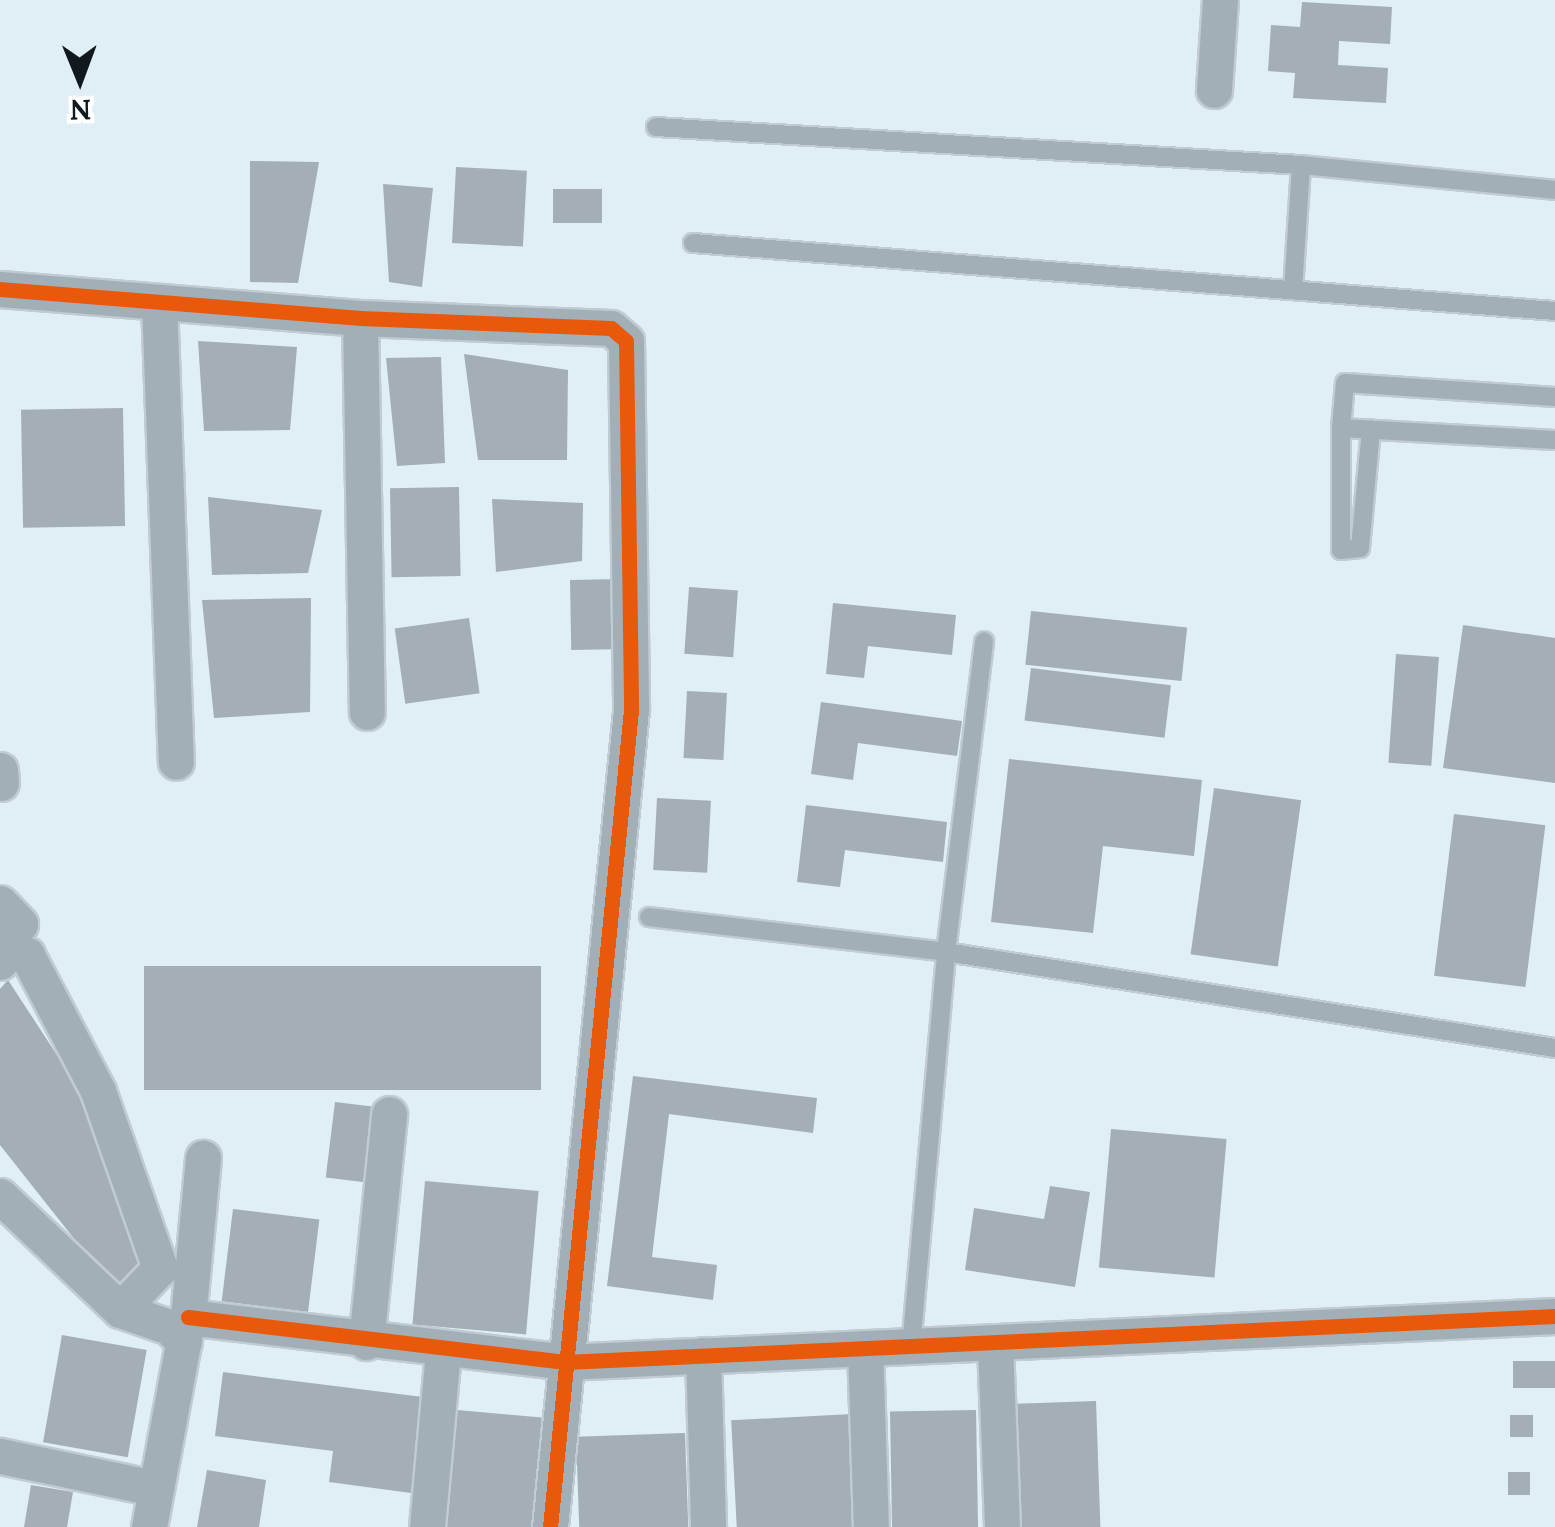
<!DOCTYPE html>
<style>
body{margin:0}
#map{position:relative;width:1555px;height:1527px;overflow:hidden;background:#e0eef6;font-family:Lora,serif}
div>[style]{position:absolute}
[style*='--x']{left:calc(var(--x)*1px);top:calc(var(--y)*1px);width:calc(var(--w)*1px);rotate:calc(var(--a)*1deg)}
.building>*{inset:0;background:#a4aeb5;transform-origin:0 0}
.roads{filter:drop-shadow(2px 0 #c1cbd2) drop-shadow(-2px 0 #c1cbd2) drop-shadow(0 2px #c1cbd2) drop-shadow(0 -2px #c1cbd2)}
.lane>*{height:18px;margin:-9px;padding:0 9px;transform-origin:9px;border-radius:9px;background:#a3afb7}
.street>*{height:35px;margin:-17.5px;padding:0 17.5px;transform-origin:17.5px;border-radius:17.5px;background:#a3afb7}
.cycleway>*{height:15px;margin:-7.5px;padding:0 7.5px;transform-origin:7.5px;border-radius:7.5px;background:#e8590c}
span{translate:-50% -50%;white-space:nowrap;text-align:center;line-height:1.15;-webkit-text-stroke:8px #fff;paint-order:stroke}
.north{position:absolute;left:30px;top:30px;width:100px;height:100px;-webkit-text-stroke:8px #fff;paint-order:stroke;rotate:179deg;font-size:28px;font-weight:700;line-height:40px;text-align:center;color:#11191f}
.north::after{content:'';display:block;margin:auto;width:35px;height:45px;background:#11191f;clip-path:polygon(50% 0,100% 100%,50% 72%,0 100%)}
</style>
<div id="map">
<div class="building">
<i style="clip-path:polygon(1302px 2px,1392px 7px,1390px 44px,1339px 41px,1338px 65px,1388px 68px,1386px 103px,1293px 98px,1295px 73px,1268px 71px,1271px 25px,1300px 27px)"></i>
<i style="clip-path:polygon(250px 161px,319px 162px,298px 283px,250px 282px)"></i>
<i style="left:456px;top:167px;width:71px;height:76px;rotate:3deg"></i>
<i style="clip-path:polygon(383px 184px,433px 188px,422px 287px,389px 282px)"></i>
<i style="left:553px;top:189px;width:49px;height:34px"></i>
<i style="clip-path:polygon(198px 341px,297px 347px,290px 430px,204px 431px)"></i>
<i style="clip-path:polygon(464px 354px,568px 370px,567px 460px,478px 460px)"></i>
<i style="clip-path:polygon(441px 357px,445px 463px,397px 466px,386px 358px)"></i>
<i style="left:123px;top:408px;width:118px;height:102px;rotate:89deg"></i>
<i style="left:459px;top:487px;width:89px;height:69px;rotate:89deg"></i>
<i style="clip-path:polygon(208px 497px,322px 510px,308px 573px,212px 575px)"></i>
<i style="clip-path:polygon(492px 499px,583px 503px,582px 561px,496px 572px)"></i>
<i style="left:623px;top:579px;width:70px;height:53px;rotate:89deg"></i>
<i style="left:689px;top:587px;width:49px;height:67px;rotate:4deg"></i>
<i style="clip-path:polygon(311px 598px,310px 712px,214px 718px,202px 600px)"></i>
<i style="clip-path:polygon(833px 603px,956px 615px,952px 655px,868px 646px,864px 678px,826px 674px)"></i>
<i style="left:1031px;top:611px;width:157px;height:54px;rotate:6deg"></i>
<i style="left:469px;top:618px;width:76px;height:75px;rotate:82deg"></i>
<i style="clip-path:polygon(1463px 625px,1555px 638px,1555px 783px,1443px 768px)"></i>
<i style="left:1396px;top:654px;width:43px;height:109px;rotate:4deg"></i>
<i style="left:1031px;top:668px;width:141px;height:53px;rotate:7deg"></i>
<i style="left:687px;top:691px;width:40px;height:67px;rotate:3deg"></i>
<i style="clip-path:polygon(821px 702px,962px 721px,957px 756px,858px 743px,853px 780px,811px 774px)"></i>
<i style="clip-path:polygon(1009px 759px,1202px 780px,1194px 856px,1103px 846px,1093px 933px,991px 922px)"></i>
<i style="left:1214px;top:788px;width:88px;height:168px;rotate:8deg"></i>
<i style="left:657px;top:798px;width:54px;height:72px;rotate:3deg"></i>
<i style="clip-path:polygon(806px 805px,947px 822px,943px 862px,845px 850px,840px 887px,797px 882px)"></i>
<i style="left:1454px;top:814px;width:92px;height:163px;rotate:7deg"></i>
<i style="left:541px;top:966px;width:124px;height:397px;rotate:90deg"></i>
<i style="clip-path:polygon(8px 980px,89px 1104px,143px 1272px,117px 1293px,0 1145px,0 989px)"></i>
<i style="clip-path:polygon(633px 1076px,817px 1098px,813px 1133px,669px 1114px,652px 1257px,717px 1265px,713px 1300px,607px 1286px)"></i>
<i style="left:335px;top:1102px;width:52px;height:76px;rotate:7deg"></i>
<i style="left:1111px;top:1129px;width:116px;height:139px;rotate:5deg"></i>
<i style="left:425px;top:1181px;width:114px;height:144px;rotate:5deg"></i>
<i style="clip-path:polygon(1050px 1186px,1090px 1192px,1075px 1287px,965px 1270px,974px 1208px,1044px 1219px)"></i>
<i style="left:233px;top:1209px;width:87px;height:93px;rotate:7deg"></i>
<i style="left:62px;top:1335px;width:86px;height:109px;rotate:10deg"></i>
<i style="left:1513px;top:1361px;width:42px;height:27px"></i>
<i style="clip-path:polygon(223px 1372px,423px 1397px,411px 1493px,329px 1482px,333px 1451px,215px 1436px)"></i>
<i style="left:1096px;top:1401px;width:126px;height:79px;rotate:88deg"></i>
<i style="left:457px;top:1410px;width:85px;height:118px;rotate:5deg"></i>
<i style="left:976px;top:1410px;width:117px;height:86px;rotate:89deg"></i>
<i style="left:852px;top:1414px;width:113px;height:121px;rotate:87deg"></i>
<i style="left:1510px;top:1415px;width:23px;height:22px"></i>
<i style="left:685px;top:1433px;width:94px;height:109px;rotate:88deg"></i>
<i style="clip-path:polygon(207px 1470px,266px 1480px,259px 1527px,197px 1527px)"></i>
<i style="left:1508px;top:1472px;width:22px;height:23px"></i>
<i style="clip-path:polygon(31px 1485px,73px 1492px,67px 1527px,24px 1527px)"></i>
</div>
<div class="roads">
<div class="lane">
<i style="--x:656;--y:127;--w:646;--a:3.37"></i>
<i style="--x:1301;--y:165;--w:255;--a:5.6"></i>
<i style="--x:693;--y:243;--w:865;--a:4.51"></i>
<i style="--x:1293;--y:290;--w:125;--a:-86.3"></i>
<i style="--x:1555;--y:397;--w:210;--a:-176.2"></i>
<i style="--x:1345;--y:383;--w:45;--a:95.1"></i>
<i style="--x:1341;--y:428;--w:214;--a:3.2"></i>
<i style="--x:1341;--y:428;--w:122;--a:90"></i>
<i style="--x:1341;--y:550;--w:19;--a:-6"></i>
<i style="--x:1360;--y:548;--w:119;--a:-84.7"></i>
<i style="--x:649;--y:917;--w:299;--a:6.7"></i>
<i style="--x:946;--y:952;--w:617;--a:8.96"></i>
<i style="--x:911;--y:1347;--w:397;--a:-84.9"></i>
<i style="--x:946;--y:952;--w:313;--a:-83"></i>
</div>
<div class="street">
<i style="--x:1214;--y:90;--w:90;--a:-86.2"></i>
<i style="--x:0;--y:289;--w:361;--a:4.6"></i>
<i style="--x:360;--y:318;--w:251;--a:2.3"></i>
<i style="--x:611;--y:328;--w:20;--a:41"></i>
<i style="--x:626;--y:341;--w:369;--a:89.2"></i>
<i style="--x:631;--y:710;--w:821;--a:95.66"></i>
<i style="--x:159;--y:302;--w:460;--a:87.9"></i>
<i style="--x:360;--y:318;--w:394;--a:89"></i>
<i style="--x:0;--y:770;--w:13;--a:86"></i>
<i style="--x:0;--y:903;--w:29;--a:46"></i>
<i style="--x:20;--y:924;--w:29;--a:134"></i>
<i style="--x:0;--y:962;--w:16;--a:-50"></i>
<i style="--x:10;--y:950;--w:18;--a:16"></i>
<i style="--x:27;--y:955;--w:153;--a:62.4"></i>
<i style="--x:98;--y:1091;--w:188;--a:70.7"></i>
<i style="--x:160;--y:1268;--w:58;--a:133.6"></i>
<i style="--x:0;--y:1196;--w:166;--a:43.5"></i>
<i style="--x:120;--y:1310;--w:52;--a:19.1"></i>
<i style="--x:169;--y:1327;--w:21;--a:45"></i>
<i style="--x:188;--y:1317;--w:380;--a:6.8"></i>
<i style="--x:565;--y:1362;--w:991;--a:-2.66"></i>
<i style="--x:366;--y:1342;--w:229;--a:-84.2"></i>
<i style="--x:995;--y:1344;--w:183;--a:87.8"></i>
<i style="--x:865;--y:1348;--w:179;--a:88.1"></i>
<i style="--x:703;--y:1355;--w:172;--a:88.3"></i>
<i style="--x:0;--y:1456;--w:158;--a:11.7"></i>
<i style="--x:149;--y:1527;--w:214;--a:-79.5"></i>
<i style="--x:188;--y:1317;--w:160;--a:-84.6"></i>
<i style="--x:427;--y:1527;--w:178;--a:-84.8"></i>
</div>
</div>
<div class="cycleway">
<i style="--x:0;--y:289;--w:361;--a:4.6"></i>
<i style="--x:360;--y:318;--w:251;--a:2.3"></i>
<i style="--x:611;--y:328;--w:20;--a:41"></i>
<i style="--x:626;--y:341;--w:369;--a:89.2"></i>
<i style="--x:631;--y:710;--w:821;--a:95.66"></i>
<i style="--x:188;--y:1317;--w:380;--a:6.8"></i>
<i style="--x:565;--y:1362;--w:991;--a:-2.66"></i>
</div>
<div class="north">N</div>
</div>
